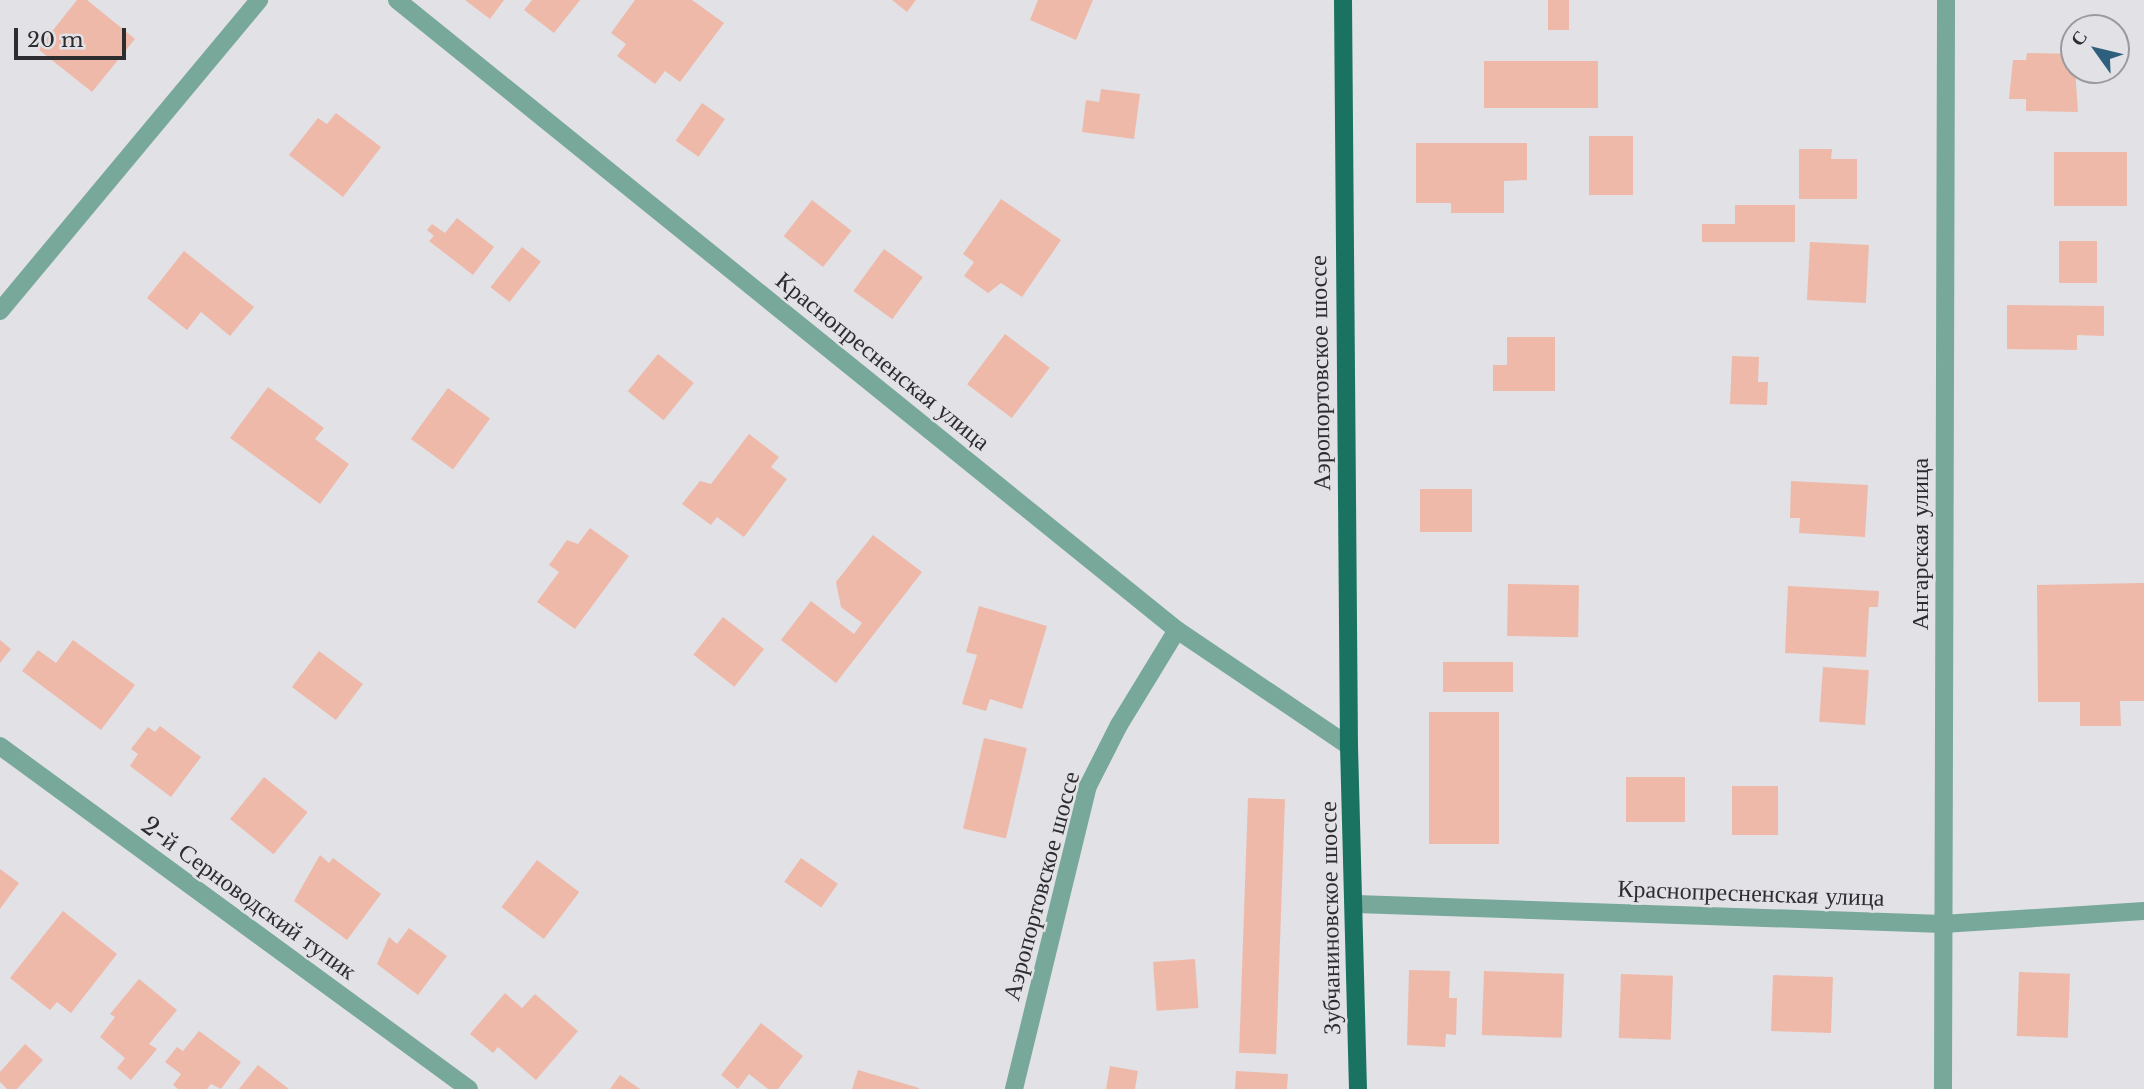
<!DOCTYPE html>
<meta charset="utf-8">
<style>
body{margin:0}
#map{position:relative;width:2144px;height:1089px;overflow:hidden;background:#e2e1e6;font-family:"Libre Baskerville",serif}
div>[style]{position:absolute}
[style*='--x']{left:calc(var(--x)*1px);top:calc(var(--y)*1px);width:calc(var(--w)*1px);rotate:calc(var(--a)*1deg)}
.building>*{inset:0;background:#eeb9a9;transform-origin:0 0}
.minor>*{height:18px;margin:-9px;padding:0 9px;transform-origin:9px;border-radius:9px;background:#77a89a}
.major>*{height:18px;margin:-9px;padding:0 9px;transform-origin:9px;border-radius:9px;background:#1a7360}
span{translate:-50% -50%;white-space:nowrap;text-align:center;line-height:1.15;-webkit-text-stroke:5px #e2e1e6;paint-order:stroke}
.street-label{font-size:24px;color:#2d2d2f}
.north{position:absolute;left:2060px;top:14px;width:70px;height:70px;box-sizing:border-box;background:#e2e1e6;border:2px solid #9a999d;border-radius:50%;rotate:304deg;font-size:19px;font-weight:700;line-height:28px;text-align:center;color:#2d2d2f}
.north::after{content:'';display:block;margin:auto;width:24px;height:32px;background:#2e607d;clip-path:polygon(50% 0,100% 100%,50% 72%,0 100%)}
.scale{position:absolute;left:14px;top:28px;width:112px;height:32px;box-sizing:border-box;border:4px solid #2d2d2f;border-top:0;padding-left:9px;font-size:21px;line-height:24px;white-space:nowrap;color:#2d2d2f;-webkit-text-stroke:5px #e2e1e6;paint-order:stroke}
</style>
<div id="map">
<div class="building">
<i style="clip-path:polygon(77px 0,87px 0,135px 39px,92px 92px,38px 49px)"></i>
<i style="clip-path:polygon(465px 0,504px 0,490px 19px)"></i>
<i style="clip-path:polygon(532px 0,580px 0,554px 33px,524px 10px)"></i>
<i style="clip-path:polygon(635px 0,692px 0,724px 23px,680px 82px,665px 71px,655px 84px,617px 56px,626px 44px,611px 33px)"></i>
<i style="clip-path:polygon(892px 0,916px 0,907px 12px)"></i>
<i style="clip-path:polygon(1038px 0,1093px 0,1076px 40px,1030px 20px)"></i>
<i style="left:1548px;top:0;width:21px;height:30px"></i>
<i style="clip-path:polygon(2027px 53px,2074px 54px,2078px 112px,2026px 111px,2026px 99px,2009px 99px,2013px 60px,2026px 60px)"></i>
<i style="left:1484px;top:61px;width:114px;height:47px"></i>
<i style="clip-path:polygon(1101px 89px,1140px 94px,1134px 139px,1082px 132px,1086px 100px,1099px 102px)"></i>
<i style="left:702px;top:103px;width:28px;height:46px;rotate:35deg"></i>
<i style="clip-path:polygon(336px 113px,381px 147px,343px 197px,289px 155px,318px 118px,327px 124px)"></i>
<i style="left:1589px;top:136px;width:44px;height:59px"></i>
<i style="clip-path:polygon(1416px 143px,1527px 143px,1527px 180px,1504px 181px,1504px 213px,1451px 213px,1451px 203px,1416px 203px)"></i>
<i style="clip-path:polygon(1799px 149px,1832px 149px,1831px 159px,1857px 159px,1857px 199px,1799px 199px)"></i>
<i style="left:2054px;top:152px;width:73px;height:54px"></i>
<i style="clip-path:polygon(1001px 199px,1061px 240px,1022px 297px,1001px 283px,988px 293px,964px 276px,974px 262px,963px 254px)"></i>
<i style="left:812px;top:200px;width:50px;height:46px;rotate:38deg"></i>
<i style="clip-path:polygon(1735px 205px,1795px 205px,1795px 242px,1702px 242px,1702px 224px,1735px 224px)"></i>
<i style="clip-path:polygon(457px 218px,494px 247px,473px 275px,429px 241px,434px 236px,427px 230px,432px 224px,445px 233px)"></i>
<i style="left:2059px;top:241px;width:38px;height:42px"></i>
<i style="left:1810px;top:242px;width:59px;height:58px;rotate:3deg"></i>
<i style="left:522px;top:247px;width:24px;height:51px;rotate:38deg"></i>
<i style="left:884px;top:249px;width:48px;height:52px;rotate:36deg"></i>
<i style="clip-path:polygon(184px 251px,254px 307px,230px 336px,201px 312px,187px 330px,147px 298px)"></i>
<i style="clip-path:polygon(2007px 305px,2104px 306px,2104px 336px,2077px 335px,2077px 350px,2007px 349px)"></i>
<i style="left:1005px;top:334px;width:56px;height:63px;rotate:37deg"></i>
<i style="clip-path:polygon(1507px 337px,1555px 337px,1555px 391px,1493px 391px,1493px 365px,1507px 365px)"></i>
<i style="left:658px;top:354px;width:46px;height:48px;rotate:39deg"></i>
<i style="clip-path:polygon(1732px 356px,1759px 357px,1758px 382px,1768px 382px,1767px 405px,1730px 404px)"></i>
<i style="clip-path:polygon(268px 387px,324px 428px,315px 439px,349px 464px,320px 504px,230px 438px)"></i>
<i style="left:448px;top:388px;width:52px;height:63px;rotate:36deg"></i>
<i style="clip-path:polygon(749px 434px,779px 457px,771px 467px,787px 479px,744px 537px,717px 517px,711px 525px,682px 504px,700px 481px,711px 484px)"></i>
<i style="clip-path:polygon(1791px 481px,1868px 485px,1865px 537px,1799px 533px,1800px 518px,1790px 518px)"></i>
<i style="left:1472px;top:489px;width:43px;height:52px;rotate:90deg"></i>
<i style="clip-path:polygon(590px 528px,629px 556px,575px 629px,537px 602px,559px 572px,549px 565px,567px 540px,578px 544px)"></i>
<i style="clip-path:polygon(873px 535px,922px 572px,836px 683px,781px 640px,811px 601px,854px 634px,862px 623px,841px 607px,836px 582px)"></i>
<i style="clip-path:polygon(2144px 583px,2144px 701px,2120px 701px,2121px 726px,2080px 726px,2080px 702px,2038px 702px,2037px 585px)"></i>
<i style="left:1508px;top:584px;width:71px;height:52px;rotate:1deg"></i>
<i style="clip-path:polygon(1788px 586px,1879px 591px,1878px 607px,1869px 607px,1866px 657px,1785px 653px)"></i>
<i style="clip-path:polygon(979px 606px,1047px 626px,1022px 709px,990px 699px,986px 711px,962px 704px,977px 655px,966px 652px)"></i>
<i style="left:723px;top:617px;width:52px;height:48px;rotate:38deg"></i>
<i style="clip-path:polygon(0 640px,11px 649px,0 663px)"></i>
<i style="clip-path:polygon(73px 640px,135px 685px,101px 730px,22px 671px,38px 650px,56px 663px)"></i>
<i style="left:319px;top:651px;width:55px;height:45px;rotate:37deg"></i>
<i style="left:1443px;top:662px;width:70px;height:30px"></i>
<i style="left:1823px;top:667px;width:46px;height:55px;rotate:4deg"></i>
<i style="left:1429px;top:712px;width:70px;height:132px"></i>
<i style="clip-path:polygon(160px 726px,201px 757px,171px 797px,130px 766px,138px 754px,131px 749px,148px 727px,155px 732px)"></i>
<i style="left:984px;top:738px;width:44px;height:93px;rotate:13deg"></i>
<i style="left:264px;top:777px;width:56px;height:54px;rotate:39deg"></i>
<i style="left:1626px;top:777px;width:59px;height:45px"></i>
<i style="left:1732px;top:786px;width:46px;height:49px"></i>
<i style="left:1248px;top:798px;width:37px;height:255px;rotate:2deg"></i>
<i style="clip-path:polygon(320px 855px,329px 863px,333px 858px,381px 894px,347px 940px,294px 901px)"></i>
<i style="left:801px;top:858px;width:45px;height:29px;rotate:35deg"></i>
<i style="left:537px;top:860px;width:53px;height:59px;rotate:37deg"></i>
<i style="clip-path:polygon(0 869px,19px 883px,0 909px)"></i>
<i style="clip-path:polygon(63px 911px,117px 954px,71px 1013px,57px 1002px,50px 1010px,10px 978px)"></i>
<i style="clip-path:polygon(409px 928px,447px 956px,418px 995px,377px 964px,389px 937px,397px 944px)"></i>
<i style="left:1195px;top:959px;width:49px;height:42px;rotate:86deg"></i>
<i style="clip-path:polygon(1409px 970px,1450px 971px,1449px 998px,1457px 998px,1456px 1035px,1446px 1034px,1445px 1047px,1407px 1045px)"></i>
<i style="left:1484px;top:971px;width:80px;height:64px;rotate:2deg"></i>
<i style="left:2019px;top:972px;width:51px;height:64px;rotate:2deg"></i>
<i style="left:1621px;top:974px;width:52px;height:64px;rotate:2deg"></i>
<i style="left:1773px;top:975px;width:60px;height:56px;rotate:2deg"></i>
<i style="clip-path:polygon(139px 979px,177px 1010px,149px 1044px,157px 1049px,131px 1080px,117px 1068px,125px 1058px,100px 1037px,115px 1017px,110px 1014px)"></i>
<i style="clip-path:polygon(505px 993px,522px 1008px,535px 994px,578px 1031px,536px 1080px,498px 1047px,493px 1053px,470px 1034px)"></i>
<i style="clip-path:polygon(761px 1023px,803px 1056px,778px 1089px,768px 1089px,749px 1074px,738px 1089px,721px 1075px)"></i>
<i style="clip-path:polygon(199px 1031px,241px 1062px,221px 1089px,211px 1084px,207px 1089px,178px 1089px,173px 1085px,181px 1074px,165px 1062px,177px 1047px,183px 1051px)"></i>
<i style="clip-path:polygon(25px 1044px,43px 1060px,17px 1089px,7px 1089px,0 1082px,0 1072px)"></i>
<i style="clip-path:polygon(258px 1065px,289px 1089px,239px 1089px)"></i>
<i style="clip-path:polygon(1110px 1066px,1138px 1071px,1135px 1089px,1106px 1089px)"></i>
<i style="clip-path:polygon(858px 1070px,919px 1088px,919px 1089px,852px 1089px)"></i>
<i style="clip-path:polygon(1236px 1071px,1288px 1074px,1287px 1089px,1235px 1089px)"></i>
<i style="clip-path:polygon(620px 1075px,640px 1089px,610px 1089px)"></i>
</div>
<div class="minor">
<i style="--x:397;--y:0;--w:1003;--a:38.93"></i>
<i style="--x:1177;--y:630;--w:207;--a:34"></i>
<i style="--x:0;--y:311;--w:405;--a:-50.2"></i>
<i style="--x:0;--y:746;--w:581;--a:36.18"></i>
<i style="--x:1356;--y:904;--w:587;--a:1.95"></i>
<i style="--x:1943;--y:924;--w:201;--a:-3.7"></i>
<i style="--x:1014;--y:1089;--w:312;--a:-76.3"></i>
<i style="--x:1088;--y:786;--w:68;--a:-63.1"></i>
<i style="--x:1119;--y:725;--w:111;--a:-58.6"></i>
<i style="--x:1943;--y:1089;--w:1089;--a:-89.84"></i>
</div>
<div class="major">
<i style="--x:1343;--y:0;--w:746;--a:89.54"></i>
<i style="--x:1349;--y:746;--w:343;--a:88.5"></i>
</div>
<div class="street-label">
<span style="left:883px;top:361px;rotate:39deg">Краснопресненская улица</span>
<span style="left:1320px;top:373px;rotate:-91deg">Аэропортовское шоссе</span>
<span style="left:1920px;top:544px;rotate:-90deg">Ангарская улица</span>
<span style="left:1041px;top:886px;rotate:-75deg">Аэропортовское шоссе</span>
<span style="left:1751px;top:893px;rotate:2deg">Краснопресненская улица</span>
<span style="left:249px;top:898px;rotate:36deg">2-й Серноводский тупик</span>
<span style="left:1330px;top:918px;rotate:-91deg">Зубчаниновское шоссе</span>
</div>
<div class="north">С</div>
<div class="scale">20 m</div>
</div>
